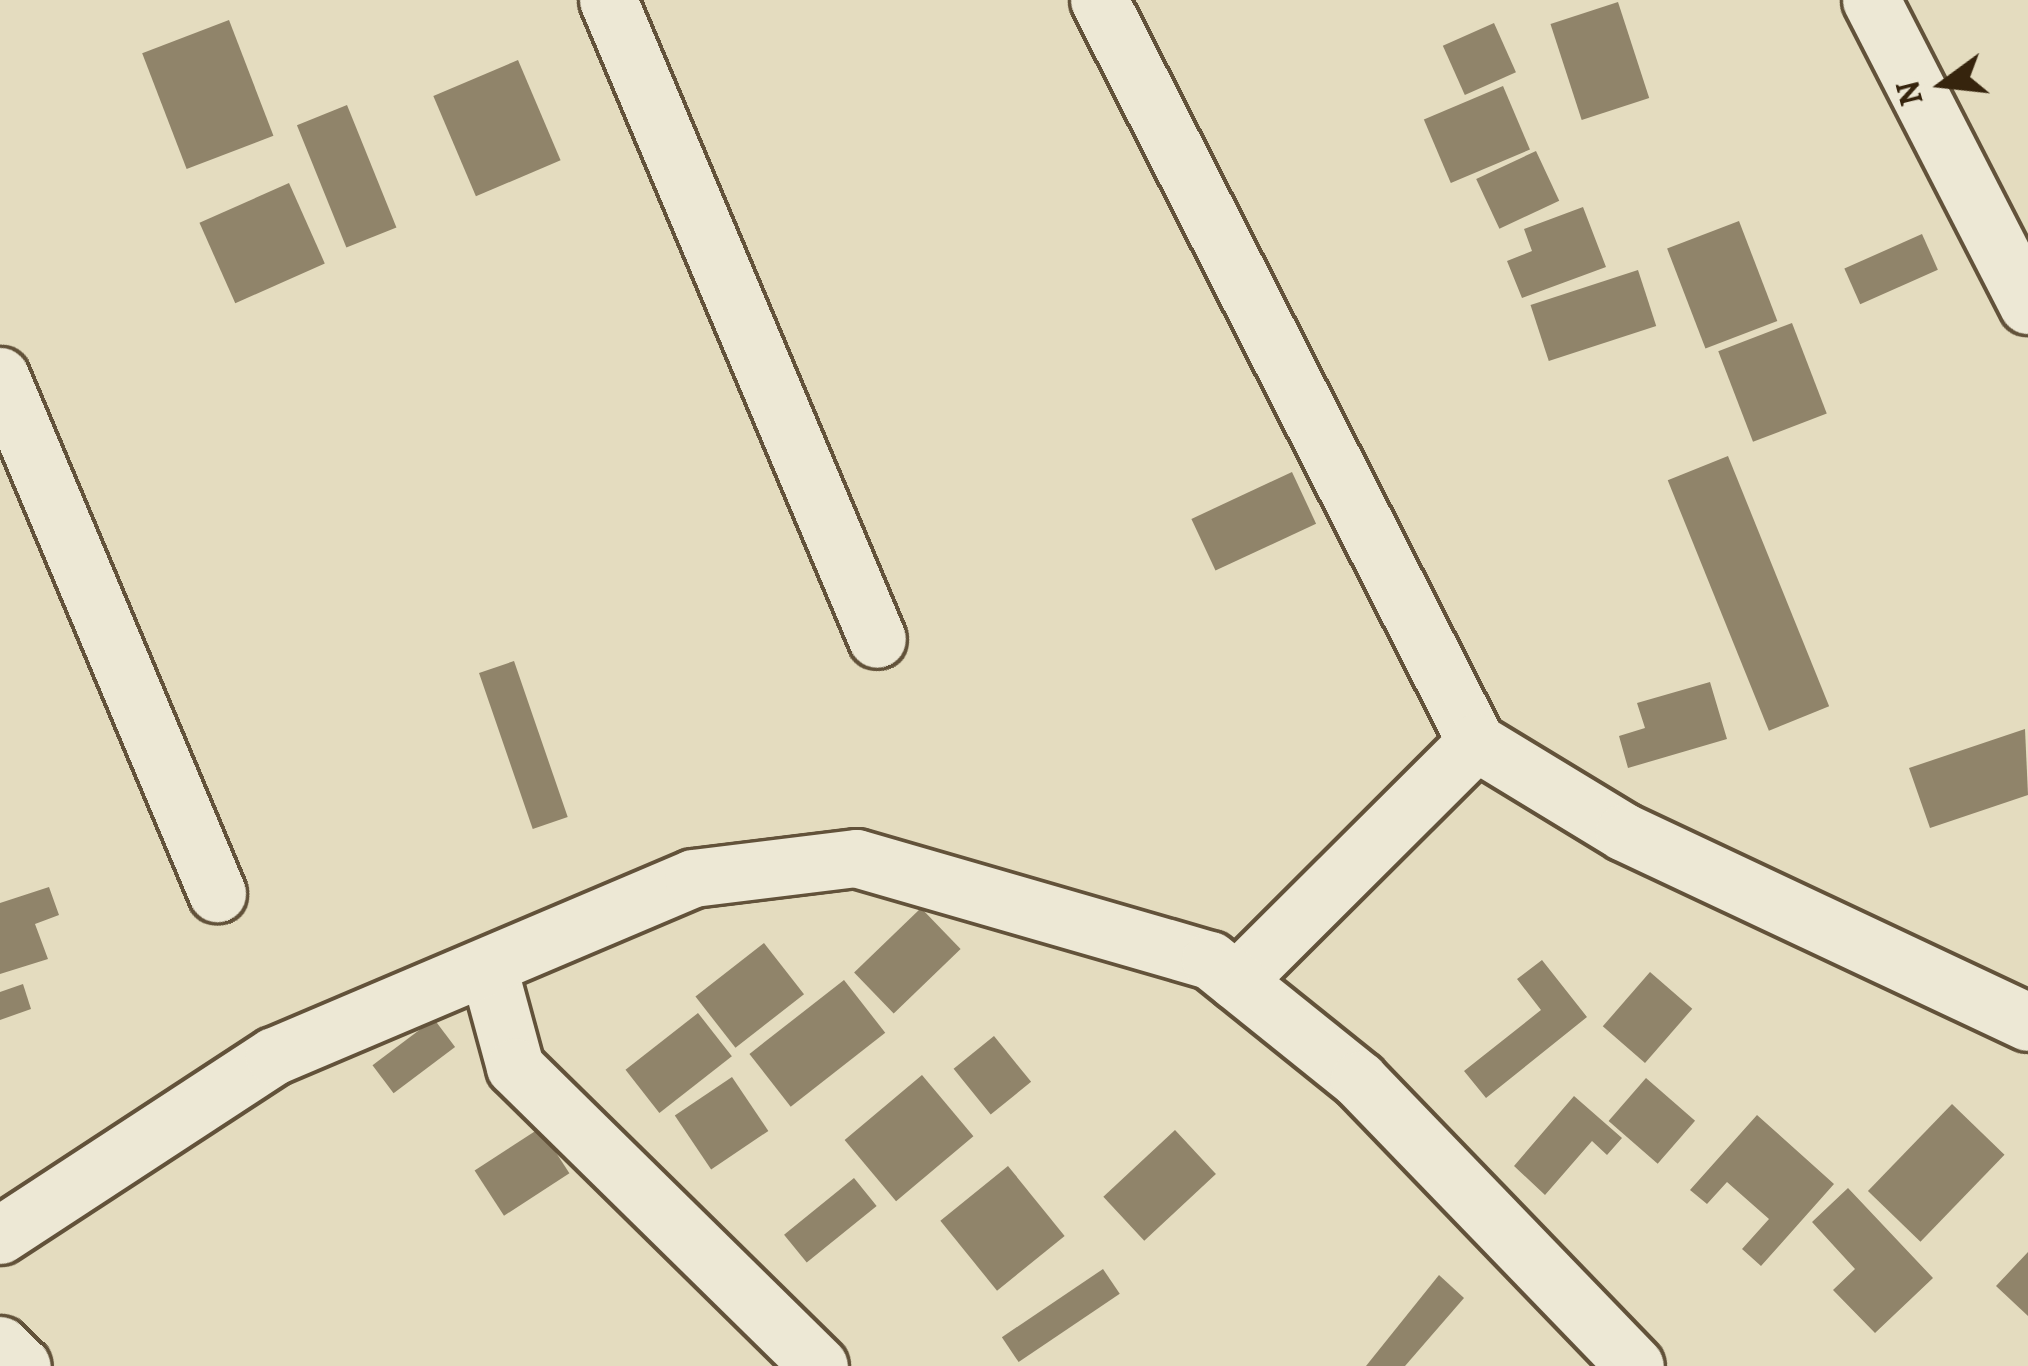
<!DOCTYPE html>
<style>
body{margin:0}
#map{position:relative;width:2028px;height:1366px;overflow:hidden;background:#e4dcbf;font-family:Alegreya,serif}
div>[style]{position:absolute}
[style*='--x']{left:calc(var(--x)*1px);top:calc(var(--y)*1px);width:calc(var(--w)*1px);rotate:calc(var(--a)*1deg)}
.building>*{inset:0;background:#90846a;transform-origin:0 0}
.roads{filter:drop-shadow(3px 0 #62523a) drop-shadow(-3px 0 #62523a) drop-shadow(0 3px #62523a) drop-shadow(0 -3px #62523a)}
.minor>*{height:57px;margin:-28.5px;padding:0 28.5px;transform-origin:28.5px;border-radius:28.5px;background:#ede8d5}
span{translate:-50% -50%;white-space:nowrap;text-align:center;line-height:1.15;-webkit-text-stroke:9px #ede8d5;paint-order:stroke}
.north{position:absolute;left:1884px;top:24px;width:120px;height:120px;-webkit-text-stroke:9px #ede8d5;paint-order:stroke;rotate:255deg;font-size:33px;font-weight:700;line-height:48px;text-align:center;color:#36240d}
.north::after{content:'';display:block;margin:auto;width:42px;height:54px;background:#36240d;clip-path:polygon(50% 0,100% 100%,50% 72%,0 100%)}
</style>
<div id="map">
<div class="building">
<i style="left:1618px;top:2px;width:101px;height:71px;rotate:72deg"></i>
<i style="left:229px;top:20px;width:124px;height:93px;rotate:69deg"></i>
<i style="left:1494px;top:23px;width:54px;height:56px;rotate:66deg"></i>
<i style="left:518px;top:60px;width:109px;height:92px;rotate:67deg"></i>
<i style="left:1503px;top:86px;width:69px;height:86px;rotate:67deg"></i>
<i style="left:347px;top:105px;width:132px;height:54px;rotate:68deg"></i>
<i style="left:1536px;top:151px;width:55px;height:66px;rotate:65deg"></i>
<i style="left:289px;top:183px;width:88px;height:98px;rotate:66deg"></i>
<i style="clip-path:polygon(1583px 207px,1606px 267px,1522px 298px,1507px 261px,1532px 251px,1524px 229px)"></i>
<i style="left:1739px;top:221px;width:107px;height:77px;rotate:69deg"></i>
<i style="left:1922px;top:234px;width:39px;height:85px;rotate:66deg"></i>
<i style="left:1638px;top:270px;width:59px;height:113px;rotate:72deg"></i>
<i style="left:1792px;top:323px;width:97px;height:79px;rotate:69deg"></i>
<i style="left:1728px;top:456px;width:270px;height:65px;rotate:68deg"></i>
<i style="left:1292px;top:472px;width:57px;height:111px;rotate:65deg"></i>
<i style="left:514px;top:661px;width:165px;height:37px;rotate:71deg"></i>
<i style="clip-path:polygon(1710px 682px,1727px 739px,1628px 768px,1619px 736px,1645px 728px,1637px 703px)"></i>
<i style="clip-path:polygon(2025px 729px,2028px 795px,1930px 828px,1909px 768px)"></i>
<i style="clip-path:polygon(49px 887px,59px 915px,35px 924px,48px 959px,0 974px,0 903px)"></i>
<i style="left:921px;top:908px;width:57px;height:93px;rotate:46deg"></i>
<i style="left:764px;top:943px;width:65px;height:87px;rotate:52deg"></i>
<i style="clip-path:polygon(1542px 960px,1587px 1017px,1486px 1098px,1464px 1071px,1541px 1010px,1517px 979px)"></i>
<i style="left:1650px;top:972px;width:56px;height:72px;rotate:41deg"></i>
<i style="left:844px;top:980px;width:67px;height:120px;rotate:52deg"></i>
<i style="clip-path:polygon(23px 984px,31px 1009px,0 1020px,0 992px)"></i>
<i style="left:698px;top:1013px;width:55px;height:92px;rotate:52deg"></i>
<i style="left:434px;top:1019px;width:35px;height:77px;rotate:53deg"></i>
<i style="left:994px;top:1036px;width:59px;height:52px;rotate:51deg"></i>
<i style="left:922px;top:1075px;width:80px;height:101px;rotate:50deg"></i>
<i style="left:732px;top:1077px;width:65px;height:69px;rotate:56deg"></i>
<i style="left:1646px;top:1078px;width:65px;height:57px;rotate:41deg"></i>
<i style="clip-path:polygon(1574px 1096px,1622px 1138px,1607px 1155px,1592px 1141px,1545px 1195px,1514px 1166px)"></i>
<i style="left:1952px;top:1104px;width:73px;height:121px;rotate:44deg"></i>
<i style="clip-path:polygon(1757px 1115px,1834px 1184px,1761px 1266px,1742px 1249px,1769px 1219px,1727px 1182px,1707px 1204px,1690px 1190px)"></i>
<i style="left:540px;top:1128px;width:54px;height:78px;rotate:57deg"></i>
<i style="left:1175px;top:1130px;width:60px;height:98px;rotate:47deg"></i>
<i style="left:1008px;top:1166px;width:90px;height:87px;rotate:51deg"></i>
<i style="left:854px;top:1178px;width:36px;height:90px;rotate:51deg"></i>
<i style="clip-path:polygon(1848px 1188px,1933px 1278px,1875px 1333px,1833px 1290px,1855px 1269px,1812px 1222px)"></i>
<i style="clip-path:polygon(2028px 1252px,2028px 1316px,1996px 1286px)"></i>
<i style="left:1103px;top:1269px;width:30px;height:122px;rotate:56deg"></i>
<i style="clip-path:polygon(1439px 1275px,1464px 1298px,1405px 1366px,1366px 1366px)"></i>
</div>
<div class="roads">
<div class="minor">
<i style="--x:608;--y:0;--w:693;--a:67.17"></i>
<i style="--x:1099;--y:0;--w:832;--a:63.07"></i>
<i style="--x:1476;--y:742;--w:173;--a:31.3"></i>
<i style="--x:1624;--y:832;--w:446;--a:25.2"></i>
<i style="--x:1871;--y:0;--w:343;--a:62.8"></i>
<i style="--x:0;--y:376;--w:561;--a:67.23"></i>
<i style="--x:489;--y:971;--w:99;--a:74.8"></i>
<i style="--x:515;--y:1067;--w:426;--a:44.5"></i>
<i style="--x:1236;--y:981;--w:339;--a:-44.9"></i>
<i style="--x:0;--y:1235;--w:327;--a:-33.2"></i>
<i style="--x:274;--y:1056;--w:455;--a:-23"></i>
<i style="--x:693;--y:878;--w:164;--a:-7"></i>
<i style="--x:856;--y:858;--w:368;--a:16.1"></i>
<i style="--x:1210;--y:960;--w:191;--a:38.8"></i>
<i style="--x:1359;--y:1080;--w:397;--a:46"></i>
<i style="--x:0;--y:1345;--w:30;--a:44"></i>
</div>
</div>
<div class="north">N</div>
</div>
